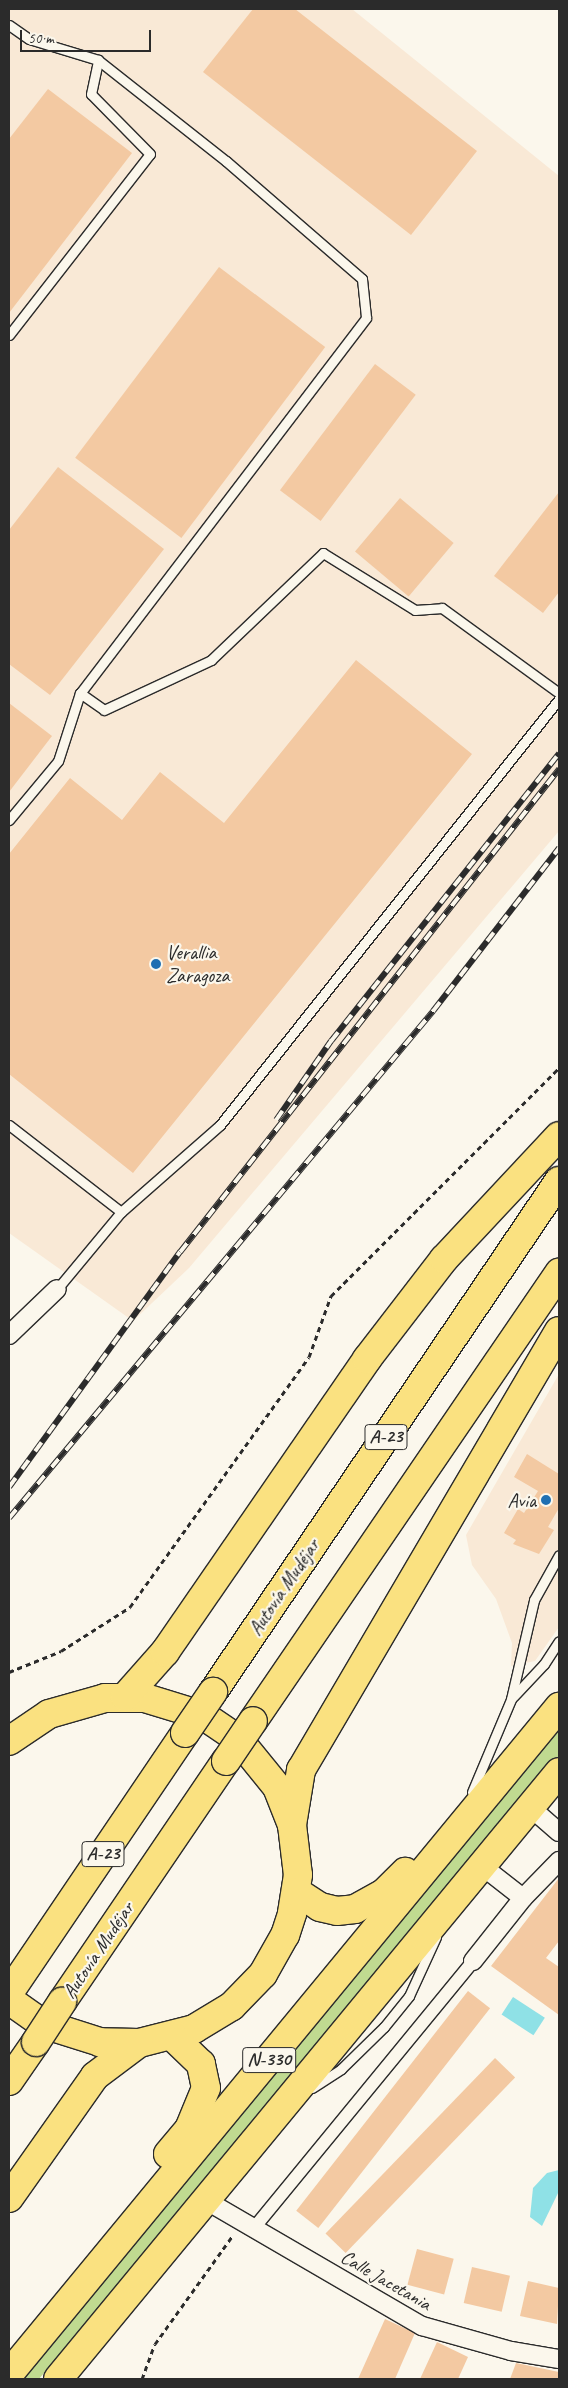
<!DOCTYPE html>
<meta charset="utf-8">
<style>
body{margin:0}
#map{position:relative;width:568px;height:2388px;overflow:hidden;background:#fbf7ec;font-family:Caveat,sans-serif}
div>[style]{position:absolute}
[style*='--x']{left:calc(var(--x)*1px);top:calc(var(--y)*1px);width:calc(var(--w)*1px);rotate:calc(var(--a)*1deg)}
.built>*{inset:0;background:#f9e9d6}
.green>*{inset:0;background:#c0da90}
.water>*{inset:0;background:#8fe1e6;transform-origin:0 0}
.building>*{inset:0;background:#f3c9a2;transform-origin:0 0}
.path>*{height:3px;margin-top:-1.5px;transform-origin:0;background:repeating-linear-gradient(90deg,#2b2b2b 0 5px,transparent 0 9px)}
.roads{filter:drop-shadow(1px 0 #2b2b2b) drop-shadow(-1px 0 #2b2b2b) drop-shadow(0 1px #2b2b2b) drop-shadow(0 -1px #2b2b2b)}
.service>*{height:9px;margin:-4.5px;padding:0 4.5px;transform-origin:4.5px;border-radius:4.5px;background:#fbf7ec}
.pedestrian>*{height:12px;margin:-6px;padding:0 6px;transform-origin:6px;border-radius:6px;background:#fbf7ec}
.minor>*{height:18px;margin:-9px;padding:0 9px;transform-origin:9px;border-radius:9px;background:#fbf7ec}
.trunk>*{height:28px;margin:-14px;padding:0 14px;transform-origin:14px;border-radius:14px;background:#fae180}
.motorway>*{height:28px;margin:-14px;padding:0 14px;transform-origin:14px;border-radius:14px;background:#fae180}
.rail>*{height:5.5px;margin-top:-2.75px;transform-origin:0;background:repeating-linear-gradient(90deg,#fbf7ec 0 11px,#2b2b2b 0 22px);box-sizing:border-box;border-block:1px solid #2b2b2b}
.bridges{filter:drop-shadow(1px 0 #2b2b2b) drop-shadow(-1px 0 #2b2b2b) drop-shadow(0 1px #2b2b2b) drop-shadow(0 -1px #2b2b2b)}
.motorway-bridge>*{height:28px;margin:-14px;padding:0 14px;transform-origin:14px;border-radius:14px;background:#fae180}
.dots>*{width:14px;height:14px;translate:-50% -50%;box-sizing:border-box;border:2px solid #fbf7ec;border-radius:50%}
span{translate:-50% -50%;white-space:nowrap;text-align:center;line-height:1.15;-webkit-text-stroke:4.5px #fbf7ec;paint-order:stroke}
.shield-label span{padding:1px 4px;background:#fbf7ec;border:1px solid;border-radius:4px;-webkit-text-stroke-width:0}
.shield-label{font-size:19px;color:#2b2b2b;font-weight:700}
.poi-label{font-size:20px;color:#2b2b2b}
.left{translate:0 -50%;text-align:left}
.right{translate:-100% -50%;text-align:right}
.street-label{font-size:20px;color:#2b2b2b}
.frame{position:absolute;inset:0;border:10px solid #2b2b2b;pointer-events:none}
.scale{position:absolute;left:20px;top:30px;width:131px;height:22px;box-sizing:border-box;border:2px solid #2b2b2b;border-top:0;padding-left:6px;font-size:15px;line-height:18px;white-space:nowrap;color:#2b2b2b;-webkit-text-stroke:4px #fbf7ec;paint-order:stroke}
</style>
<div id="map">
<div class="built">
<i style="clip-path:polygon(9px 9px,352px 9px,559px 176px,559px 831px,189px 1268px,133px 1321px,9px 1233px)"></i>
<i style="clip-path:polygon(559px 1374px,559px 1627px,535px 1661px,511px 1666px,512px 1643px,496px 1599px,472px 1565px,466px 1535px)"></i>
</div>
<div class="green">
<i style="clip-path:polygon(559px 1726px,559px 1756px,255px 2117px,39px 2379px,17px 2379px)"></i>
</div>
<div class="water">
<i style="left:513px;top:1997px;width:38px;height:21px;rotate:33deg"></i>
<i style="clip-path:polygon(559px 2170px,559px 2191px,542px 2226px,530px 2217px,533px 2188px,547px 2173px)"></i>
</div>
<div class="building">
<i style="clip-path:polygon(253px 9px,295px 9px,477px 151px,411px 235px,203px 72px)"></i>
<i style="clip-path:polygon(48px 89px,132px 153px,9px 313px,9px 139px)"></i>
<i style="left:219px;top:267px;width:133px;height:239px;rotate:37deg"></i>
<i style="left:375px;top:364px;width:51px;height:158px;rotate:37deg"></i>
<i style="clip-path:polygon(58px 467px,164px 549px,50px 695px,9px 664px,9px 530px)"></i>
<i style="clip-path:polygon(559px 492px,559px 592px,543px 613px,494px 576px)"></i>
<i style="left:400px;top:498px;width:70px;height:70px;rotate:40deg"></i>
<i style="clip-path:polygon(356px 660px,472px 754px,133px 1173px,9px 1074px,9px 854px,70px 778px,122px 820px,160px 772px,224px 823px)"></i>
<i style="clip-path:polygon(9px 703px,52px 736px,9px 792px)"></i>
<i style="clip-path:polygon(527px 1454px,559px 1474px,559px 1508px,548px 1527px,554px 1530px,539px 1554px,513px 1544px,516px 1540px,504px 1533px,518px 1509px,524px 1513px,538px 1491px,514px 1477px)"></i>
<i style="clip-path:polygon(559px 1878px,559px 1941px,546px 1958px,559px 1967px,559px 2015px,491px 1966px)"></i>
<i style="left:468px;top:1991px;width:28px;height:279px;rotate:38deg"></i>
<i style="left:495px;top:2058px;width:28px;height:244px;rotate:44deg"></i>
<i style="left:417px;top:2249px;width:38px;height:37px;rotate:15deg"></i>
<i style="left:472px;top:2267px;width:39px;height:37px;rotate:13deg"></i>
<i style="clip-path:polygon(528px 2281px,559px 2288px,557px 2324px,520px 2316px)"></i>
<i style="clip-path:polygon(385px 2319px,415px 2333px,395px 2379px,358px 2379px)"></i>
<i style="clip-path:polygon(437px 2342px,468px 2357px,458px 2379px,420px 2379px)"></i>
<i style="clip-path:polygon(516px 2363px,559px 2372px,559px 2379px,510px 2379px)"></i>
</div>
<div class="path">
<i style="--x:9;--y:1672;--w:56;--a:-22"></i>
<i style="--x:61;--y:1651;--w:82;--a:-32.5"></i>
<i style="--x:130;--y:1607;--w:307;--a:-54.4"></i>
<i style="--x:309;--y:1357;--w:65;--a:-70.2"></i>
<i style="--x:331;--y:1296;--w:322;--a:-45"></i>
<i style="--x:142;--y:2379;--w:37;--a:-70"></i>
<i style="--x:155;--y:2344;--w:134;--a:-54.4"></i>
</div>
<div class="roads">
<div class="service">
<i style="--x:9;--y:25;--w:24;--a:35"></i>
<i style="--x:29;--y:39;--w:72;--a:16.9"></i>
<i style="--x:9;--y:335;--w:229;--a:-52.1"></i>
<i style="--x:150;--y:154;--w:84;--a:-134.5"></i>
<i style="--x:91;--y:94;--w:35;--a:-78"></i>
<i style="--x:98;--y:60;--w:163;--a:38.3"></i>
<i style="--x:226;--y:161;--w:180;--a:40.9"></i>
<i style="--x:362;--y:279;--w:39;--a:84"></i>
<i style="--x:366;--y:318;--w:472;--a:127.3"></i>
<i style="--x:80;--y:693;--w:71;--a:107.9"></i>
<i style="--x:58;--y:761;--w:77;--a:129.7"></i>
<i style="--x:80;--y:693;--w:29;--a:35"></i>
<i style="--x:104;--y:710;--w:118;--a:-25"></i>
<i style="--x:211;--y:660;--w:155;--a:-43.7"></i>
<i style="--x:323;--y:553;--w:108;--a:31.8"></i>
<i style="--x:415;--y:610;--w:27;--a:-4"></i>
<i style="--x:442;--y:608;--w:145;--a:36"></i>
<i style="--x:9;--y:1125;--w:142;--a:37.8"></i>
<i style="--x:121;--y:1212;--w:100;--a:129.7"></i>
<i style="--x:121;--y:1212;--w:132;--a:-41.3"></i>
<i style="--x:220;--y:1125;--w:544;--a:-51.49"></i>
<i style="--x:513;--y:1697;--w:45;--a:-46.8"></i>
<i style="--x:544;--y:1664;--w:27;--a:-57"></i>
<i style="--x:472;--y:1792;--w:101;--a:-67.2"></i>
<i style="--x:511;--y:1699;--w:102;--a:-76.9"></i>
<i style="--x:534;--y:1600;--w:51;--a:-60.9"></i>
<i style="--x:312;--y:2088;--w:35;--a:-33"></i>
<i style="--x:341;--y:2069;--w:60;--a:-44.3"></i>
<i style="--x:384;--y:2027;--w:40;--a:-51"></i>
<i style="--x:409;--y:1996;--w:65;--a:-65.4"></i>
</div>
<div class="pedestrian">
<i style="--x:254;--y:2228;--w:345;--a:-50.6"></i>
</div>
<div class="minor">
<i style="--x:9;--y:1335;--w:66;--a:-43.8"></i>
<i style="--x:530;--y:1807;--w:38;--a:41"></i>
<i style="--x:482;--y:1866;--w:52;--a:38"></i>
<i style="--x:473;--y:1961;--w:80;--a:-51.6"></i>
<i style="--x:523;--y:1898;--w:52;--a:-45.8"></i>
<i style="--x:207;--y:2201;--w:249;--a:30.2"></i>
<i style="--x:422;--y:2326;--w:92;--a:15.7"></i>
<i style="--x:511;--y:2351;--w:49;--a:9.5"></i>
</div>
<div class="trunk">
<i style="--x:9;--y:1741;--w:48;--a:-34"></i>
<i style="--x:49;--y:1714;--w:58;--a:-15.9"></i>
<i style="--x:105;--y:1698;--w:40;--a:0"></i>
<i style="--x:145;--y:1698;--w:62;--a:17"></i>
<i style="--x:204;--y:1716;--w:41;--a:34.1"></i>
<i style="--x:238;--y:1739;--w:62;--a:50.9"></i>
<i style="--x:277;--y:1787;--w:41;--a:68.5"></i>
<i style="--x:292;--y:1825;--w:50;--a:83.2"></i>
<i style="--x:298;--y:1875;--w:39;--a:99"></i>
<i style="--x:292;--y:1914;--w:22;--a:108"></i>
<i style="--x:285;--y:1935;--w:45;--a:119.4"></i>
<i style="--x:263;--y:1974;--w:45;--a:134.1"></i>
<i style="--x:232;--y:2006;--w:44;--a:148.8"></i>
<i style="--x:194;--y:2029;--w:57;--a:165.7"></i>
<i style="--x:139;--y:2043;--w:39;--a:-179"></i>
<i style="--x:100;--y:2042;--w:60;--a:-162.5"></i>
<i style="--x:43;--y:2024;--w:42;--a:-144.8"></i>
<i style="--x:297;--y:1892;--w:27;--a:33"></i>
<i style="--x:320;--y:1907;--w:17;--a:13"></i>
<i style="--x:337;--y:1911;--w:18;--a:-6"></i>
<i style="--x:355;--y:1909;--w:33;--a:-29"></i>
<i style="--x:384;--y:1893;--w:30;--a:-45"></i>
<i style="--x:168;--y:2154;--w:33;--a:-50"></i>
<i style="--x:189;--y:2129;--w:44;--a:-67.5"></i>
<i style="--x:206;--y:2088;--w:25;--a:-102"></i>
<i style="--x:201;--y:2064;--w:39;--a:-136"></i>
<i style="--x:9;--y:2374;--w:865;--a:-50.49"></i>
<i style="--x:58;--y:2379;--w:787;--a:-50.46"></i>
</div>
<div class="motorway">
<i style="--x:213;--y:1692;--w:617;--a:-55.9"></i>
<i style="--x:125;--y:1697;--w:60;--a:-48.4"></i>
<i style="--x:165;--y:1652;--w:356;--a:-55.4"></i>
<i style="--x:367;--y:1359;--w:126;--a:-52.4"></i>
<i style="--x:444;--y:1259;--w:168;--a:-46.9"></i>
<i style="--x:253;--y:1721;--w:543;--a:-55.67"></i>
<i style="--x:292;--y:1825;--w:56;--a:-80.7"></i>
<i style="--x:301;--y:1770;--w:509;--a:-59.56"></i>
<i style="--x:9;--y:1993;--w:314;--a:-55.9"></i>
<i style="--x:62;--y:2002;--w:292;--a:-55.8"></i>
<i style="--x:9;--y:2081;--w:47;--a:-55.3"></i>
<i style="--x:9;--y:2198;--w:149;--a:-54.8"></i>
<i style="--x:95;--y:2076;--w:55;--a:-36.9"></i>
</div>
</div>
<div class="rail">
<i style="--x:276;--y:1120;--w:96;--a:-55.2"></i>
<i style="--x:331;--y:1041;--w:367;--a:-51.6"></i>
<i style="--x:9;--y:1487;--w:291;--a:-54"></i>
<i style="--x:180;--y:1252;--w:614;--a:-51.88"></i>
<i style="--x:9;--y:1518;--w:661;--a:-50.09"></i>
<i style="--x:433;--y:1011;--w:206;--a:-52.3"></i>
</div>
<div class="bridges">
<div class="motorway-bridge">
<i style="--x:185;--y:1733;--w:50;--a:-55.7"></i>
<i style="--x:226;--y:1761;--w:48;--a:-56"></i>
<i style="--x:36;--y:2042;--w:48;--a:-57"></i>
</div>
</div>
<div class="dots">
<i style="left:156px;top:964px;background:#1f6fb2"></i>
<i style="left:546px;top:1500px;background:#1f6fb2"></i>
</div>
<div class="shield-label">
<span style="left:386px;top:1437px">A-23</span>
<span style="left:103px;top:1854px">A-23</span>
<span style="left:269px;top:2060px">N-330</span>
</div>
<div class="poi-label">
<span class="left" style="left:166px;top:964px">Verallia<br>Zaragoza</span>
<span class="right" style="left:536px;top:1500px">Avia</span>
</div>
<div class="street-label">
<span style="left:284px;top:1587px;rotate:-56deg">Autovía Mudéjar</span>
<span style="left:98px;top:1950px;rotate:-56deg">Autovía Mudéjar</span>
<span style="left:386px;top:2280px;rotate:30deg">Calle Jacetania</span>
</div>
<div class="frame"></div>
<div class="scale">50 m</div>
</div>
